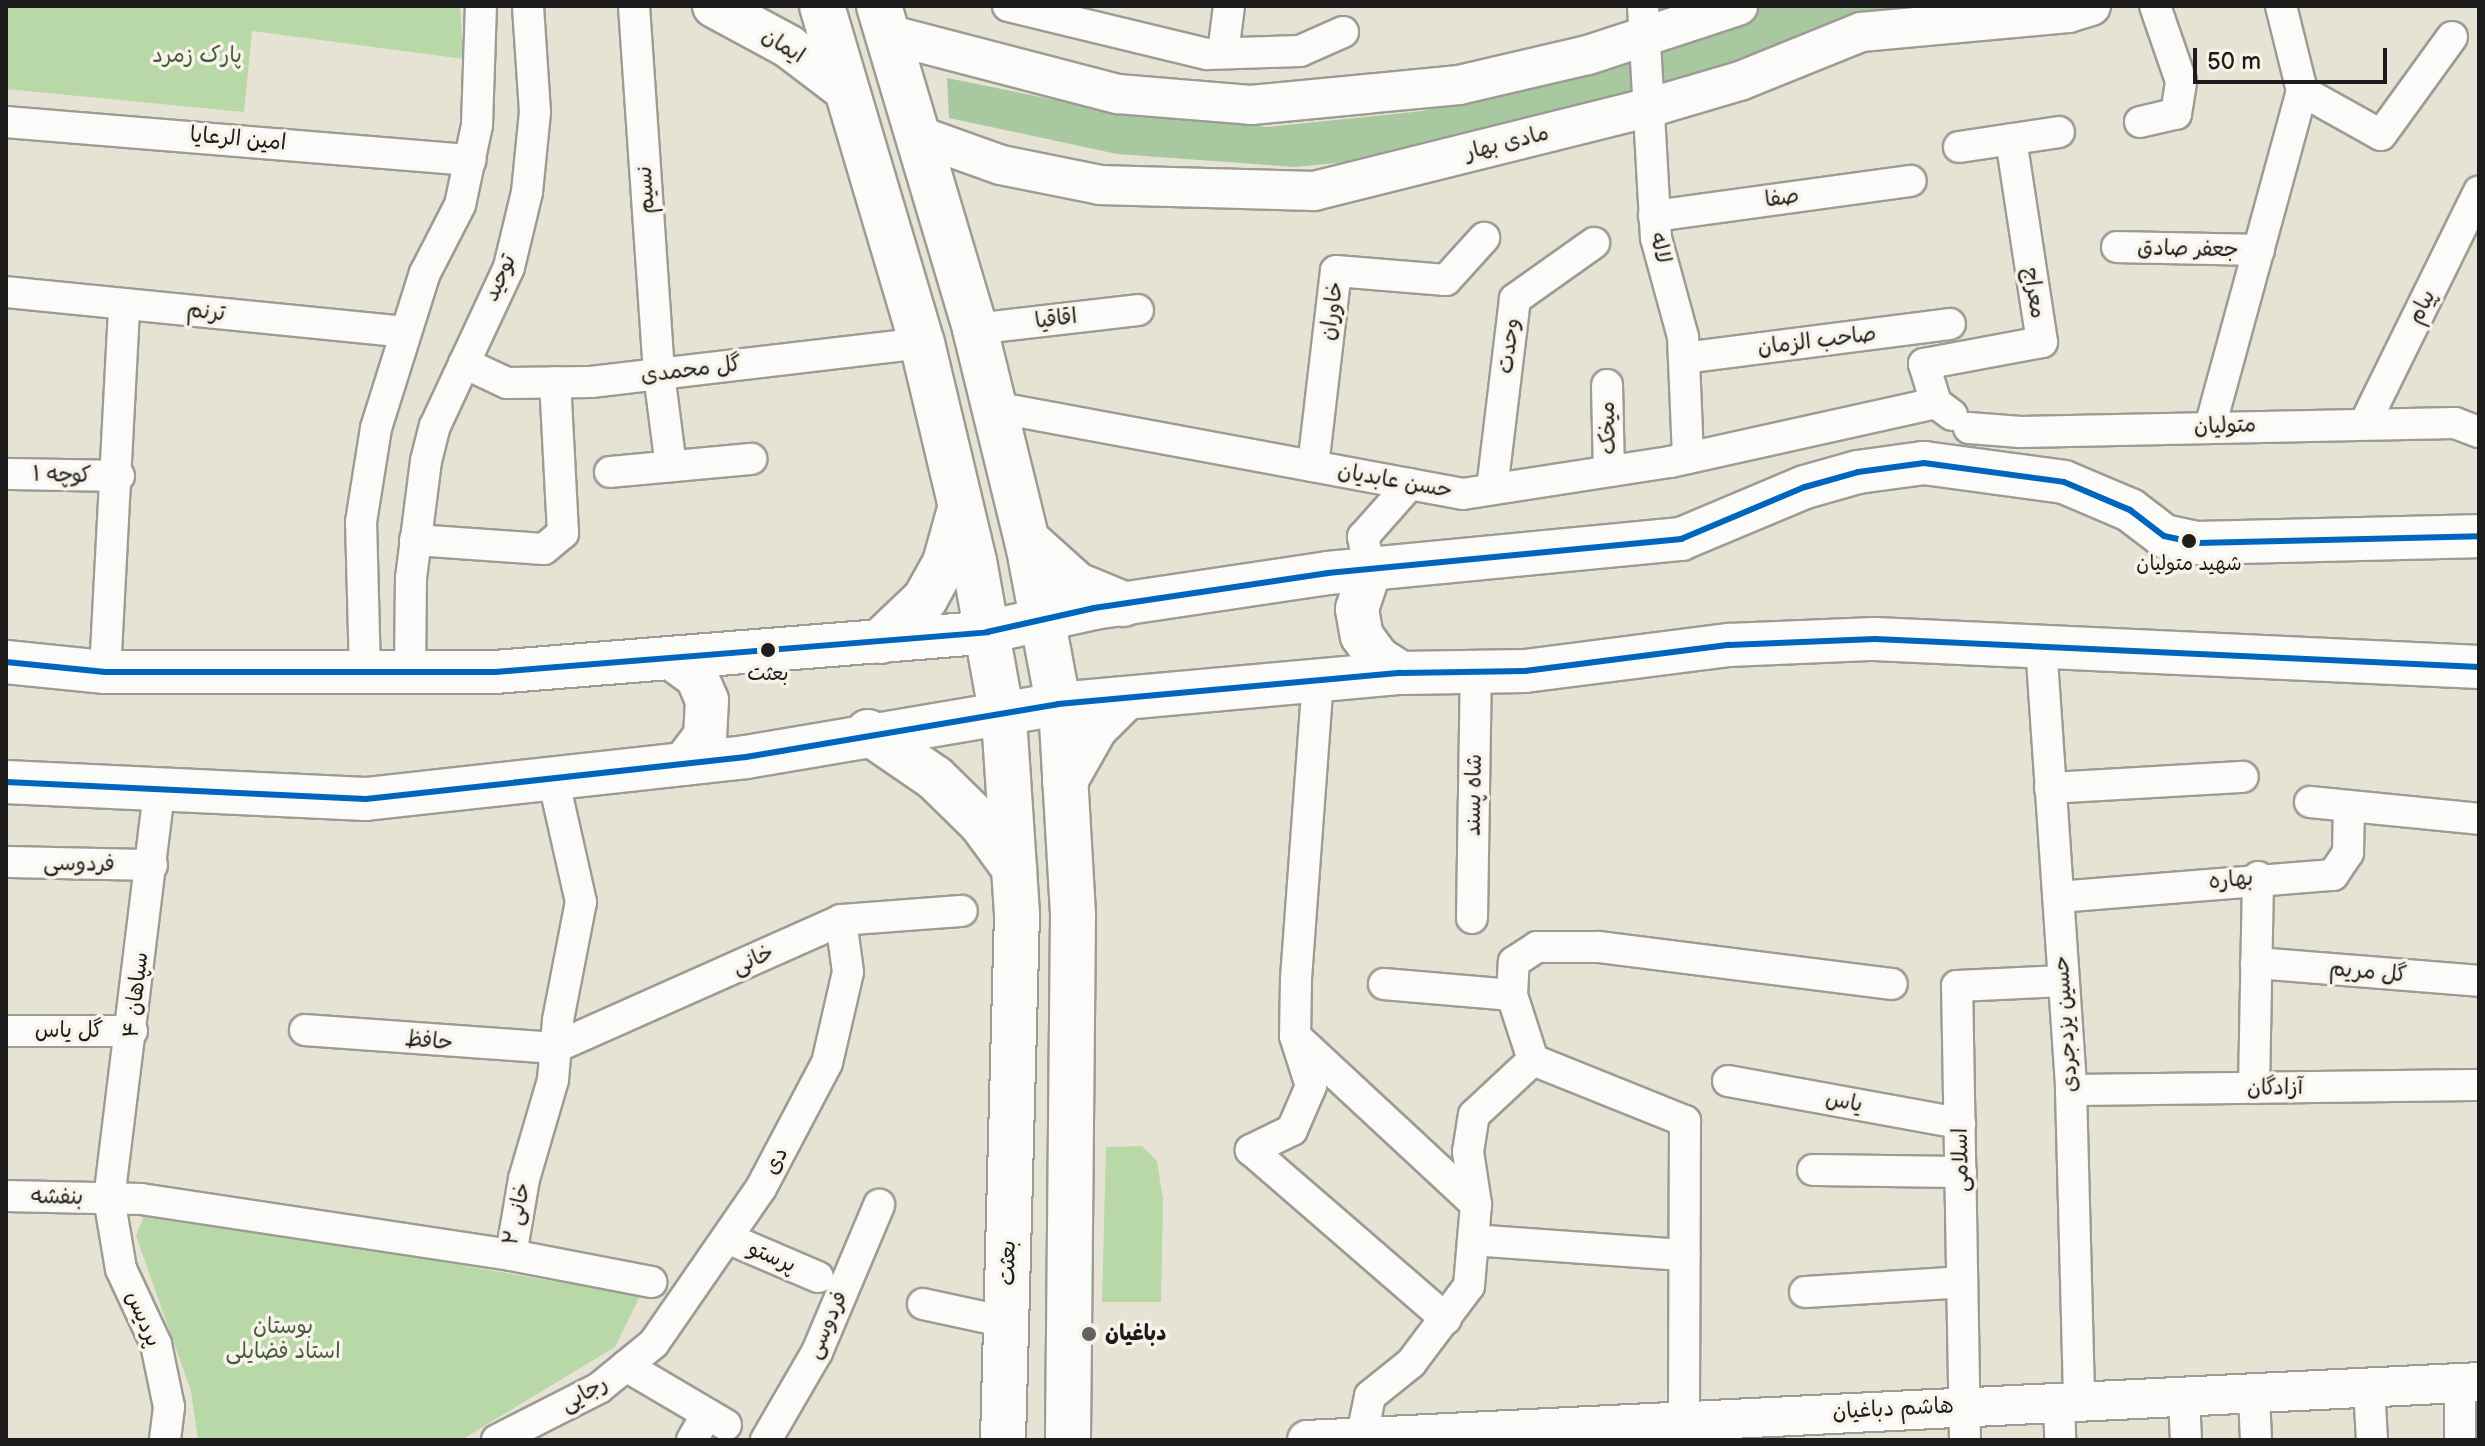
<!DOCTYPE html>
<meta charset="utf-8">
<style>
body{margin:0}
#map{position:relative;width:2485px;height:1446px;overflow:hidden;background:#e6e3d5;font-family:"Balsamiq Sans","Playpen Sans Arabic",sans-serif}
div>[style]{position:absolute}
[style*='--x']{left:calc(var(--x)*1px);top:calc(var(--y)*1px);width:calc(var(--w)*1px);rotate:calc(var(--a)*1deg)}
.green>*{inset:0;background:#b8d8a8}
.forest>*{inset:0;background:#a8c89f}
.roads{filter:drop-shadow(2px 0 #9d9c94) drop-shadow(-2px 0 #9d9c94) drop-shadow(0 2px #9d9c94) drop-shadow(0 -2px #9d9c94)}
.minor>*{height:30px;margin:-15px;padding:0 15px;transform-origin:15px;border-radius:15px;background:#fbfbf9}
.tertiary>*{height:38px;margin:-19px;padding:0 19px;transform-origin:19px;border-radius:19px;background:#fbfbf9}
.secondary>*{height:42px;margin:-21px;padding:0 21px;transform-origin:21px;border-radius:21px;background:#fbfbf9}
.primary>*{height:44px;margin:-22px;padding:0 22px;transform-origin:22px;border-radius:22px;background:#fbfbf9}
.bus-1>*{height:6px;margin:-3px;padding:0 3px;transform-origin:3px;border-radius:3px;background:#0065bd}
.dots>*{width:22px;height:22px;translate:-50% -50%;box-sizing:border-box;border:4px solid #f7f3e8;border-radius:50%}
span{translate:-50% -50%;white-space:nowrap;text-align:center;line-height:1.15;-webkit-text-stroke:7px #f7f3e8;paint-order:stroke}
.bus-label{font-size:20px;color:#1c1c1c}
.street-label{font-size:22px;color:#1c1c1c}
.park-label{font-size:22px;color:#465b40}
.poi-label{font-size:22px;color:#1c1c1c;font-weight:700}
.left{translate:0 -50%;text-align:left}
.frame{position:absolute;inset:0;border:8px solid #1c1c1c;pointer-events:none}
.scale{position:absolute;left:2193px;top:48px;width:194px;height:36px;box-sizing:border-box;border:4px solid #1c1c1c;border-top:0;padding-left:10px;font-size:24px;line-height:28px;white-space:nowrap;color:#1c1c1c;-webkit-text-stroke:6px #f7f3e8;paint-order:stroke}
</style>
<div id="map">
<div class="green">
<i style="clip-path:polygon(6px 6px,460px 6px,464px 59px,252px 31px,244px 112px,6px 89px)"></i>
<i style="clip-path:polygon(1142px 1146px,1157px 1161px,1163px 1200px,1161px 1302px,1102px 1302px,1106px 1147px)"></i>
<i style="clip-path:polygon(146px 1211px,640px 1296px,615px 1347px,461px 1440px,198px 1440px,191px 1391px,136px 1236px)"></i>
</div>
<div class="forest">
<i style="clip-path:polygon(1764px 6px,2018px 6px,1854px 22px,1660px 87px,1658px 44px,1730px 22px)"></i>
<i style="clip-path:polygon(1637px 57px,1637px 98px,1367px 160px,1295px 167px,1117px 154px,949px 118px,947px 78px,1110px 111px,1268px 127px,1423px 111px)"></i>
</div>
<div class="roads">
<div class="minor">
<i style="--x:634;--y:6;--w:369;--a:86.1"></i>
<i style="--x:659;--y:374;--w:93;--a:82.6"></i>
<i style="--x:1008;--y:6;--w:205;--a:13.6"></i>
<i style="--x:1207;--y:54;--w:93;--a:-1.8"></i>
<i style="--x:1300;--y:51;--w:47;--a:-23.8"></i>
<i style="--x:1643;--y:6;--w:232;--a:86.8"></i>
<i style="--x:1656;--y:238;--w:103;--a:74.7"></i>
<i style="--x:1683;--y:337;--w:121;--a:87.6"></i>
<i style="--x:2281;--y:6;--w:88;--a:76.1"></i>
<i style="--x:2302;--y:91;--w:90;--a:29.1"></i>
<i style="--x:2381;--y:135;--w:121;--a:-54.1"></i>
<i style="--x:1223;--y:53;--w:47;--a:-82.7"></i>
<i style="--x:6;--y:122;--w:466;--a:4.7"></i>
<i style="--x:2140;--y:122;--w:37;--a:-13"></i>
<i style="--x:2176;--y:114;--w:33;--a:-81"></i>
<i style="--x:2181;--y:81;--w:79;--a:-109.1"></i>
<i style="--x:1959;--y:147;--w:101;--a:-8.5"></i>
<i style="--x:1654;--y:216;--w:259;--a:-7.8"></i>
<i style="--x:2117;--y:247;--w:142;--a:1.2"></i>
<i style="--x:6;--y:292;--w:401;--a:5.7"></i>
<i style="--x:975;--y:329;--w:164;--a:-6.6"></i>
<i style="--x:1684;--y:358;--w:268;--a:-7.3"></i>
<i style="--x:464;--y:363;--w:47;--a:24.9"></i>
<i style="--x:507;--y:383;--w:84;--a:-0.7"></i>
<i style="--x:591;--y:382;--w:333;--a:-6.7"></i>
<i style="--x:1607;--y:385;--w:86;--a:88.7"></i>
<i style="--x:994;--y:407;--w:477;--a:10.5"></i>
<i style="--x:1463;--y:494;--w:209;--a:-8.8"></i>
<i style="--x:1670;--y:462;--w:272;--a:-12.5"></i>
<i style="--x:1952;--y:415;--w:20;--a:-143"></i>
<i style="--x:1936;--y:403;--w:41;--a:-107.1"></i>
<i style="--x:1924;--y:364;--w:120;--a:-10.6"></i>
<i style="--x:2042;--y:342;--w:205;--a:-98.7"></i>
<i style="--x:2365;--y:423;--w:258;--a:-63.8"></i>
<i style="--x:2210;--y:427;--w:348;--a:-74.7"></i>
<i style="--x:1969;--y:428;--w:52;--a:4.4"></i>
<i style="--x:2021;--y:432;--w:434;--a:-1.2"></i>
<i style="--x:2455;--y:423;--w:26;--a:21"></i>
<i style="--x:1313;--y:466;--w:196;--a:-83.3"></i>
<i style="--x:1336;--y:271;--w:110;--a:4.7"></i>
<i style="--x:1446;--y:280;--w:57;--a:-47.9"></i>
<i style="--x:610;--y:472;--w:142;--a:-5.3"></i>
<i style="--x:6;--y:474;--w:113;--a:1"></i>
<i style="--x:1492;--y:489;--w:191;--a:-83.1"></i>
<i style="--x:1515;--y:299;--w:97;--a:-35.3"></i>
<i style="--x:415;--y:540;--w:129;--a:4"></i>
<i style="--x:544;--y:549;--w:25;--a:-40"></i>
<i style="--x:563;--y:533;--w:151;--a:-93"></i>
<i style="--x:1370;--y:570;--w:34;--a:-102"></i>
<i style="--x:1363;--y:537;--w:71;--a:-48.4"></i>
<i style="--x:2041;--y:645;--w:446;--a:86.1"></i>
<i style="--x:2071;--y:1090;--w:313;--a:88.5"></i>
<i style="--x:105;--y:672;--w:368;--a:-87"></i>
<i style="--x:410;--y:672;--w:94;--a:-89.4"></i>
<i style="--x:411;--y:578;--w:118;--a:-82.7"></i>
<i style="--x:426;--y:461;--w:36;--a:-76"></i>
<i style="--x:435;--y:426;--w:175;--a:-65"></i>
<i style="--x:509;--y:267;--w:77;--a:-76.5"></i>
<i style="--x:527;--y:192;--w:80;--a:-84.3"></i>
<i style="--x:535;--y:112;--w:106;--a:-93.8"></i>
<i style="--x:365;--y:673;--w:151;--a:-91.5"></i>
<i style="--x:361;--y:522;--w:95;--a:-80.9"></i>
<i style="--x:376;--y:428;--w:163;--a:-72.5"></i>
<i style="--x:425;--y:273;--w:76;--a:-62.8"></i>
<i style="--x:460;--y:205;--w:82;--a:-78"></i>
<i style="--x:477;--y:125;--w:119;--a:-88.1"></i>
<i style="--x:1318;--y:679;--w:302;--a:94.2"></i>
<i style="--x:1296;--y:980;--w:56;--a:91"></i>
<i style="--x:1295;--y:1036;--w:52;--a:72.3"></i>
<i style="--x:1311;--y:1086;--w:48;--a:113.4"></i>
<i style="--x:1292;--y:1130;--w:46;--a:154"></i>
<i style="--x:1251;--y:1150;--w:258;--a:40.9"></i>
<i style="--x:2050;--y:788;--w:193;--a:-3.3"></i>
<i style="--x:159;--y:792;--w:409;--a:97"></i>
<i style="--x:109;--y:1198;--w:72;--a:80.4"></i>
<i style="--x:121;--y:1269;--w:83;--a:65"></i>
<i style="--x:156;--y:1344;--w:64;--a:78.3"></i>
<i style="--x:169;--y:1407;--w:33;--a:97"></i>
<i style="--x:2310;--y:802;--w:170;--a:5.7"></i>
<i style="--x:6;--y:862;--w:146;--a:1.2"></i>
<i style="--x:2058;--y:897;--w:276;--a:-4.6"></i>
<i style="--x:2333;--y:875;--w:27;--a:-56"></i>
<i style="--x:2348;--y:853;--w:46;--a:-88.8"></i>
<i style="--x:1472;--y:918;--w:245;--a:-89.1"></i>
<i style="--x:2256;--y:963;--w:224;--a:4.6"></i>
<i style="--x:1384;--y:984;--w:128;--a:4.9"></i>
<i style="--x:305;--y:1030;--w:250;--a:4.1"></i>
<i style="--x:554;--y:1048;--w:314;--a:-24"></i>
<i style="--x:841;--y:920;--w:121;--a:-4.3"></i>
<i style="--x:6;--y:1031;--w:126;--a:0"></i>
<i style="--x:1296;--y:1037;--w:246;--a:42.9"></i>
<i style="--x:1533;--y:1060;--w:164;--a:21.9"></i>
<i style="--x:1685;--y:1121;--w:299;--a:90.2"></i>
<i style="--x:1728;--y:1081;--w:236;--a:10.3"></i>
<i style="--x:2254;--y:1088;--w:211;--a:-88.9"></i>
<i style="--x:2071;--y:1090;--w:408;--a:-0.7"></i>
<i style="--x:1813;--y:1170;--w:148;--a:0.8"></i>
<i style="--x:6;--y:1196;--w:135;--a:1.3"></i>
<i style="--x:141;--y:1199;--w:374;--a:8.6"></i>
<i style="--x:511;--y:1255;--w:77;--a:-80.3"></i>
<i style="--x:524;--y:1179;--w:103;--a:-73.7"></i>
<i style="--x:553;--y:1080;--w:60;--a:-85.2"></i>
<i style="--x:558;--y:1020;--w:120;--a:-79"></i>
<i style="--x:581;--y:902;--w:127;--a:-102.7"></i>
<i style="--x:727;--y:1238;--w:99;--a:23.2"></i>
<i style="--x:1473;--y:1240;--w:212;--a:4.1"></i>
<i style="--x:511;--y:1255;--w:143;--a:10.9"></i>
<i style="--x:1805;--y:1292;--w:157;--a:-3.6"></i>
<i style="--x:923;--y:1304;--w:85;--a:12.2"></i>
<i style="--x:626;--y:1366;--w:116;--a:30.5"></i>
<i style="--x:2369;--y:1388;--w:52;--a:86.7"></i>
<i style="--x:2254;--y:1396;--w:44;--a:87.4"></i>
<i style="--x:2184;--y:1399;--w:41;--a:87.2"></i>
<i style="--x:2059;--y:1403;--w:37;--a:88"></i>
<i style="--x:497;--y:1440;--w:114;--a:-27"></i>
<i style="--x:599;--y:1388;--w:71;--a:-39.3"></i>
<i style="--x:654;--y:1343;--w:188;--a:-55.4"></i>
<i style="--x:761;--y:1188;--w:141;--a:-62.2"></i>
<i style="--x:827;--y:1063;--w:93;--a:-77"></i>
<i style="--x:848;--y:972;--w:52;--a:-97.7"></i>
<i style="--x:692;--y:1440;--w:30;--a:-60"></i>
<i style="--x:766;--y:1440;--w:102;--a:-59.9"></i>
<i style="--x:817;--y:1352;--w:160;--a:-67.1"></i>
<i style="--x:1361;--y:1440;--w:45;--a:-78.4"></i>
<i style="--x:1370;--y:1396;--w:53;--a:-38.8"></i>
<i style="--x:1411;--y:1363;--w:96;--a:-53"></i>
<i style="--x:1469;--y:1286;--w:82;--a:-85.1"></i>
<i style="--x:1476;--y:1204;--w:53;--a:-98.7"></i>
<i style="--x:1468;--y:1152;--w:37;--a:-81"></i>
<i style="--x:1474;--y:1115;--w:81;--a:-43"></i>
<i style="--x:1533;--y:1060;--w:68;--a:-107.9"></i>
<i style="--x:1512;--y:995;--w:33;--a:-87"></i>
<i style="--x:1514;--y:962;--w:27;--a:-33"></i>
<i style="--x:1537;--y:947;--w:62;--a:0"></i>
<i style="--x:1599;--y:947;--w:295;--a:7.2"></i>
<i style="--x:1965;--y:1440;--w:454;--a:-91"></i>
<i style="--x:1957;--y:986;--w:106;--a:-2.7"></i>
<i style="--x:2460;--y:1440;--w:57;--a:-90"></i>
</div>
<div class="tertiary">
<i style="--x:887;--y:34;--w:239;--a:14.6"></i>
<i style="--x:1118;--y:94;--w:133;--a:4.7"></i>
<i style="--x:1251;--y:105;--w:209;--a:-5.5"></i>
<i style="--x:1459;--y:85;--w:132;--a:-13.1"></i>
<i style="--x:1588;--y:55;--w:158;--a:-18.1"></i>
<i style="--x:917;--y:135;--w:89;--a:19.7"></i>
<i style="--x:1001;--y:165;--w:101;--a:11.4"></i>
<i style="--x:1100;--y:185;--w:214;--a:1.6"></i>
<i style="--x:1314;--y:191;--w:344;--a:-14"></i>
<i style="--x:1648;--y:108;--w:96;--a:-16.4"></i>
<i style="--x:1740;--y:81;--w:131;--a:-22"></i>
<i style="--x:1861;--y:32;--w:208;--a:-5.2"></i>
<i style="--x:2068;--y:13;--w:24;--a:-17"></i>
<i style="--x:1307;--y:1440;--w:1173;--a:-2.83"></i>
</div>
<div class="secondary">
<i style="--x:714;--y:6;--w:84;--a:28.4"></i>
<i style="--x:788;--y:46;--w:74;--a:37.3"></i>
<i style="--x:1370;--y:570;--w:41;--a:108.4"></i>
<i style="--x:1357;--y:609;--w:27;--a:80"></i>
<i style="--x:1362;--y:636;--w:27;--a:54"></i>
<i style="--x:1378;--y:658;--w:27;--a:33"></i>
<i style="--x:671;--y:658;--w:32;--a:36"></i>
<i style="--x:697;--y:677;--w:25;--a:67"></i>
<i style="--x:707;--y:700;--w:36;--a:93"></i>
<i style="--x:705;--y:736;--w:35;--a:127"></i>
<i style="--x:6;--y:662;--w:100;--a:5.8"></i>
<i style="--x:105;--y:672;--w:390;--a:0"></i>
<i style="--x:495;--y:672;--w:494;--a:-4.6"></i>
<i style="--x:987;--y:632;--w:110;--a:-12.6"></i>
<i style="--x:1094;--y:608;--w:237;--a:-8.5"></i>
<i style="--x:1328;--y:573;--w:355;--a:-5.5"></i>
<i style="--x:1681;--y:539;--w:134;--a:-22.8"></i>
<i style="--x:1805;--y:487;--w:55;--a:-15.8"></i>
<i style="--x:1858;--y:472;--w:67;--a:-7.8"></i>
<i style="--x:1924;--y:463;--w:141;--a:7.7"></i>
<i style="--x:2064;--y:482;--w:72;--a:23"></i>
<i style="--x:2130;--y:510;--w:43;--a:37.4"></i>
<i style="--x:2164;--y:536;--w:35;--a:12"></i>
<i style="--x:2198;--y:543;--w:281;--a:-1.4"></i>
<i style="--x:6;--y:782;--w:360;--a:2.7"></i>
<i style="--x:366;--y:799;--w:382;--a:-6.3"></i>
<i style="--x:746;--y:757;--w:316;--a:-9.6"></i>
<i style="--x:1058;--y:704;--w:344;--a:-5.2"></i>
<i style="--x:1401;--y:673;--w:124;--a:-0.9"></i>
<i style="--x:1525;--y:671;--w:206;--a:-7.3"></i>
<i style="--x:1729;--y:645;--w:146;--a:-2.4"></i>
<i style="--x:1875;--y:639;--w:605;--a:2.65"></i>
</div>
<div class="primary">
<i style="--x:822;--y:6;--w:352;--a:73.5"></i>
<i style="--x:922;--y:343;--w:224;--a:76.6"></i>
<i style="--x:974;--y:561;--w:175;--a:79.8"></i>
<i style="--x:1005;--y:733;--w:180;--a:86.2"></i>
<i style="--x:1017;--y:913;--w:527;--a:91.52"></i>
<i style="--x:879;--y:6;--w:337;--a:73.4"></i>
<i style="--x:975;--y:329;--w:227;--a:76.2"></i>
<i style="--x:1029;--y:549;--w:177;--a:79.3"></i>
<i style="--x:1062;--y:723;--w:192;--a:86.7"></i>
<i style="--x:1073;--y:915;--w:525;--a:90.55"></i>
<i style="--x:1027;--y:540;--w:67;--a:42"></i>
<i style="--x:1077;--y:585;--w:50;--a:22.4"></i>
<i style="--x:881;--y:641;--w:61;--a:-43.7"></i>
<i style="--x:925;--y:599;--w:41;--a:-60.9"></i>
<i style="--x:945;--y:563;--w:56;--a:-74.5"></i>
<i style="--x:868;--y:732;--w:81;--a:34.5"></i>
<i style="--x:935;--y:778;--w:64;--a:44.4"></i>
<i style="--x:981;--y:823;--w:56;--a:53.7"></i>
<i style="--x:1065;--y:781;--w:61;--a:-60.5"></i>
<i style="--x:1095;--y:728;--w:41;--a:-45"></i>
</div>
</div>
<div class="bus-1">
<i style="--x:6;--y:662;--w:100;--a:5.8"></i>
<i style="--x:105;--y:672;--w:390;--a:0"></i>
<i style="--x:495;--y:672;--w:494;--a:-4.6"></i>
<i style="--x:987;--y:632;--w:110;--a:-12.6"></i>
<i style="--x:1094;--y:608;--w:237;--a:-8.5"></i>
<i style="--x:1328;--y:573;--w:355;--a:-5.5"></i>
<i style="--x:1681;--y:539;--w:134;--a:-22.8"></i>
<i style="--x:1805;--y:487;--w:55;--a:-15.8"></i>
<i style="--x:1858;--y:472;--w:67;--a:-7.8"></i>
<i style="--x:1924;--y:463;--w:141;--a:7.7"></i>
<i style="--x:2064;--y:482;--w:72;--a:23"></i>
<i style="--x:2130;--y:510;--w:43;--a:37.4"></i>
<i style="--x:2164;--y:536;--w:35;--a:12"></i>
<i style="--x:2198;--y:543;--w:281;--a:-1.4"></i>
<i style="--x:6;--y:782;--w:360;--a:2.7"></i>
<i style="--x:366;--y:799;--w:382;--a:-6.3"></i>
<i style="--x:746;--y:757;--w:316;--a:-9.6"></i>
<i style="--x:1058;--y:704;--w:344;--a:-5.2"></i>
<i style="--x:1401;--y:673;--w:124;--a:-0.9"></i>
<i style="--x:1525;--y:671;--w:206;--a:-7.3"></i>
<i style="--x:1729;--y:645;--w:146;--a:-2.4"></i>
<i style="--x:1875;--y:639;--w:605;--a:2.65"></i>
</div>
<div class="dots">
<i style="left:2189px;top:541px;background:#1c1c1c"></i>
<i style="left:768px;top:650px;background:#1c1c1c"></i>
<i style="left:1089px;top:1334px;background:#63625d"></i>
</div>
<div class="bus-label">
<span style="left:2189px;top:564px">شهید متولیان</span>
<span style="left:768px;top:674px">بعثت</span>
</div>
<div class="street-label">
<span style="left:783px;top:46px;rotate:32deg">ایمان</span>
<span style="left:238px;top:139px;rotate:5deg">امین الرعایا</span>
<span style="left:1507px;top:143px;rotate:-14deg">مادی بهار</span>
<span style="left:646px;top:190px;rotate:-94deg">نسیم</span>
<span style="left:1782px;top:198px;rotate:-8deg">صفا</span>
<span style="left:1660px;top:248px;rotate:78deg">لاله</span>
<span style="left:2188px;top:249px;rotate:1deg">جعفر صادق</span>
<span style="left:500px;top:278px;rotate:-66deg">توحید</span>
<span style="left:2034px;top:293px;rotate:81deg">معراج</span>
<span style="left:2422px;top:307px;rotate:-64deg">پیام</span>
<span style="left:1332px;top:311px;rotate:-82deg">خاوران</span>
<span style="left:206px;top:312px;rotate:6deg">ترنم</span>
<span style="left:1056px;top:319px;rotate:-7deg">اقاقیا</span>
<span style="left:1817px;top:341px;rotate:-7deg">صاحب الزمان</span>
<span style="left:1509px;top:346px;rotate:-83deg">وحدت</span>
<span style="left:691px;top:370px;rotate:-7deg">گل محمدی</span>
<span style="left:2225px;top:426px;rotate:-2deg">متولیان</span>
<span style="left:1608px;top:428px;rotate:-91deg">میخک</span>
<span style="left:62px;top:475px;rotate:1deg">کوچه ۱</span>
<span style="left:1395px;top:481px;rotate:10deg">حسن عابدیان</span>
<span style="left:1474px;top:795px;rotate:-89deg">شاه پسند</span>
<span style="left:79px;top:864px;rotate:1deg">فردوسی</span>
<span style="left:2231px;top:880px;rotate:-5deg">بهاره</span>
<span style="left:753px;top:960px;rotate:-24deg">خانی</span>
<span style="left:2368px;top:972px;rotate:5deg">گل مریم</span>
<span style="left:136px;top:995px;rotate:-83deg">سپاهان ۴</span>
<span style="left:2066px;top:1024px;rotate:-94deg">حسین یزدجردی</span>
<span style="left:69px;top:1031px">گل یاس</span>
<span style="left:429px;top:1041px;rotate:5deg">حافظ</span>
<span style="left:2275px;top:1088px;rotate:-1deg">آزادگان</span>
<span style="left:1844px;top:1102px;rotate:10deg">یاس</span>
<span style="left:1961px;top:1160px;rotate:-91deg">اسلامی</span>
<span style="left:776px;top:1161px;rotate:-62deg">دی</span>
<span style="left:57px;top:1197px;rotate:1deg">بنفشه</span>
<span style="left:517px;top:1214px;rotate:-78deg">خانی ۲</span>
<span style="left:772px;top:1257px;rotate:23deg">پرستو</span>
<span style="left:1008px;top:1263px;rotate:-89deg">بعثت</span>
<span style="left:143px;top:1319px;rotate:67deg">پردیس</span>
<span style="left:827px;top:1325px;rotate:-66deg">فردوسی</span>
<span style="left:584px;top:1394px;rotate:-30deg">رجایی</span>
<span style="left:1893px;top:1409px;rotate:-3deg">هاشم دباغیان</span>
</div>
<div class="park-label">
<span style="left:197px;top:56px">پارک زمرد</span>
<span style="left:283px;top:1339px">بوستان<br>استاد فضایلی</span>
</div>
<div class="poi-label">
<span class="left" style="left:1105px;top:1334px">دباغیان</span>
</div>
<div class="frame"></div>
<div class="scale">50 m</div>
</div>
